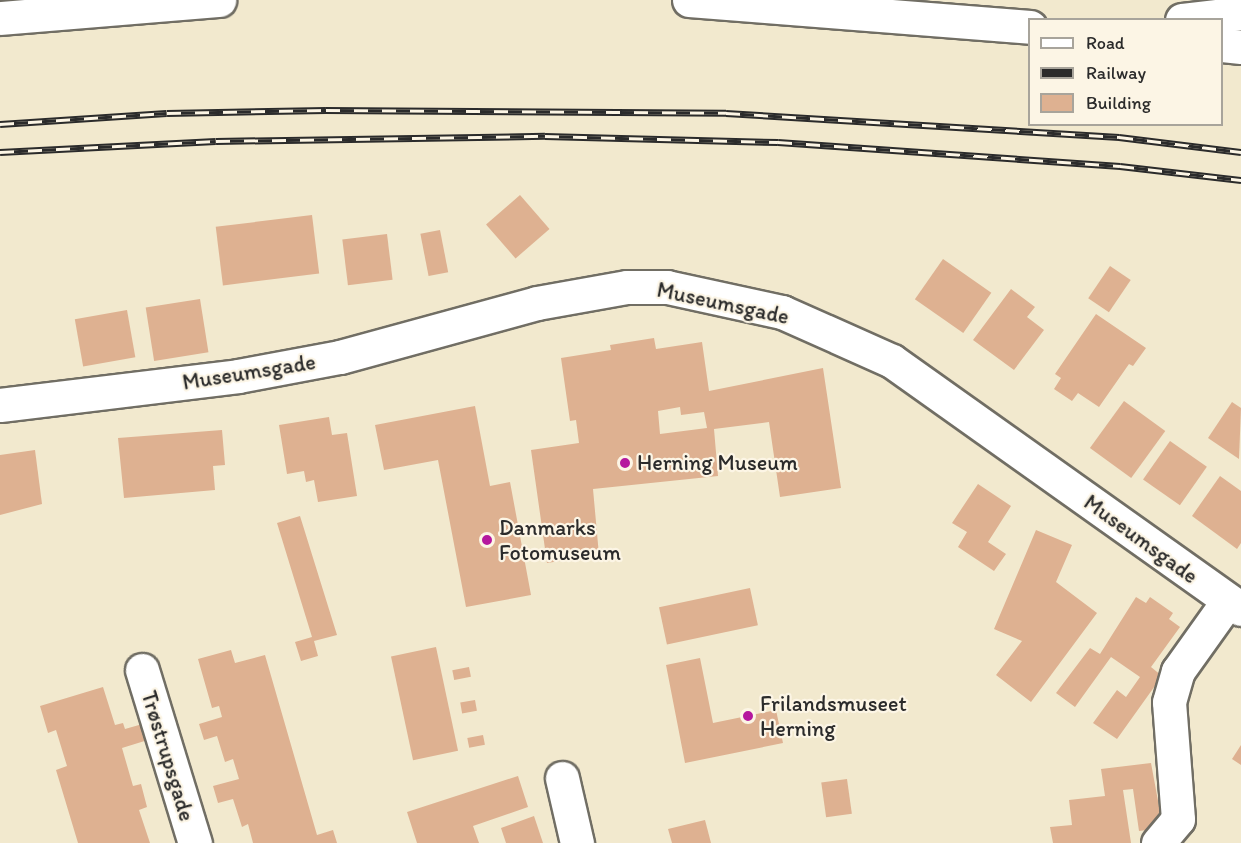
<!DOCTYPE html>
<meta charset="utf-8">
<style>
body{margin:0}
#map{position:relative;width:1241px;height:843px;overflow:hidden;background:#f2e9ce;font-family:Itim,sans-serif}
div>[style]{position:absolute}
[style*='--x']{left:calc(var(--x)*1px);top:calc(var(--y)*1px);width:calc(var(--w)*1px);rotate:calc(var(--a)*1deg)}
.building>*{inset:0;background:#deb191;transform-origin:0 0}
.roads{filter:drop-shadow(2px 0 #716e64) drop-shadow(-2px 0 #716e64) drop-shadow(0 2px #716e64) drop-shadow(0 -2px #716e64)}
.minor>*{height:33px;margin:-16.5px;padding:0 16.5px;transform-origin:16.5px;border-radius:16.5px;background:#fff}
.major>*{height:33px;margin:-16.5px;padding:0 16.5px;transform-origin:16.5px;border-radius:16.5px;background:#fff}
.rail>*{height:7px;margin-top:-3.5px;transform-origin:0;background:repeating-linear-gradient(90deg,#fcf5e5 0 14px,#2b2b2b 0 28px);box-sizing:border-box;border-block:2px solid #2b2b2b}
.dots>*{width:16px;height:16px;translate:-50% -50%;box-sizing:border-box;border:3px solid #fcf5e5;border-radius:50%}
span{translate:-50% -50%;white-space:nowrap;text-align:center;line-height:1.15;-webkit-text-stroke:4.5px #fcf5e5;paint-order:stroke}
.street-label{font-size:22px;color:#2b2b2b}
.poi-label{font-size:22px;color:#2b2b2b}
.left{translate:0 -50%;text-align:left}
.legend{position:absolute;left:1028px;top:18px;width:195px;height:108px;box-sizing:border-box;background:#fcf5e5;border:2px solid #a8a49b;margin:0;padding:8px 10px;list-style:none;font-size:18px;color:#2b2b2b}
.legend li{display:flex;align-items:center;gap:12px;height:30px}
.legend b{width:30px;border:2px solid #a8a49b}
</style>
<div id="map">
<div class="building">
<i style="left:520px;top:195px;width:45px;height:45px;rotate:49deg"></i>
<i style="left:312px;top:215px;width:59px;height:97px;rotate:83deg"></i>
<i style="left:440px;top:230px;width:43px;height:20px;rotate:79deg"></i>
<i style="left:387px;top:234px;width:46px;height:45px;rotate:83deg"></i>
<i style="left:943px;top:259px;width:59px;height:49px;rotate:35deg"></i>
<i style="left:1110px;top:266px;width:25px;height:39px;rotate:34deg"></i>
<i style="clip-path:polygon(1011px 289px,1035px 307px,1027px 317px,1044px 330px,1014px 370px,973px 340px)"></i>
<i style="left:200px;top:299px;width:54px;height:55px;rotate:81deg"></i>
<i style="left:127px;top:310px;width:48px;height:53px;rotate:80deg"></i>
<i style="clip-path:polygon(1096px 314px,1146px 348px,1133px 366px,1129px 364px,1099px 407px,1078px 393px,1072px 401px,1054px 389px,1061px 378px,1055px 374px)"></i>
<i style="clip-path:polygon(evenodd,654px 338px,656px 349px,702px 342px,709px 391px,823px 368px,841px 488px,780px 497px,769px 422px,714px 429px,718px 476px,593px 489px,599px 555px,547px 563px,531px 450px,579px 443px,576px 420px,570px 421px,561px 358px,611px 350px,610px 345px,654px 338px,680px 407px,681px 415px,704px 412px,707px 428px,660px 434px,658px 411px,680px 407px)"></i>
<i style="left:1124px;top:401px;width:51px;height:58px;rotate:36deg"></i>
<i style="clip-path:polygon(1232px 402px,1241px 408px,1239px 459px,1208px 438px)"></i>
<i style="clip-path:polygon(475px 406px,490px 486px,510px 482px,531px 595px,466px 607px,438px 460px,384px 470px,375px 425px)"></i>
<i style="clip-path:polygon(329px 417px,332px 435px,347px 433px,357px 496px,318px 502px,314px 480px,306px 482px,304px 471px,287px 474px,279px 425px)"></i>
<i style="clip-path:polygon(222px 430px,225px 465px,213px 466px,215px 490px,124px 498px,118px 438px)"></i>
<i style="left:1170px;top:441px;width:45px;height:47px;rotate:35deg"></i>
<i style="clip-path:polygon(35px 450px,42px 504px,0 515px,0 455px)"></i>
<i style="clip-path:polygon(1220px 476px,1241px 491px,1241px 543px,1237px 549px,1192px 516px)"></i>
<i style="clip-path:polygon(978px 484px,1011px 506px,988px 542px,1006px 554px,994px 571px,958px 547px,967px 532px,952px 523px)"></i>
<i style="clip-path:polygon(300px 516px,337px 635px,314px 641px,318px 656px,301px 661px,295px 642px,312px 637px,277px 523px)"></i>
<i style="clip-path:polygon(1036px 530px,1072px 545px,1056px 582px,1097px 613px,1031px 702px,996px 675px,1022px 641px,994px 629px)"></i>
<i style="left:750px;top:588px;width:38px;height:93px;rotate:78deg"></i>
<i style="clip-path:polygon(1136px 597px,1146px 603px,1150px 597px,1173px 613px,1169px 619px,1180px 627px,1151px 667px,1162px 676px,1117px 739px,1093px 723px,1117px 690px,1126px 697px,1140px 677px,1111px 657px,1075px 707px,1056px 693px,1090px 648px,1100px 654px)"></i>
<i style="left:436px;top:647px;width:106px;height:46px;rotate:78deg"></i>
<i style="clip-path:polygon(231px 650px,235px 663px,265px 655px,317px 835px,333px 830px,337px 843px,253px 843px,248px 824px,242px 827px,233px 799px,218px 803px,213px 786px,239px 779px,233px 759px,225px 762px,217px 736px,204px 740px,199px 724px,222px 717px,219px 706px,212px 708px,198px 659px)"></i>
<i style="clip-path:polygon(700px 658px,713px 723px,776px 710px,783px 743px,685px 763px,666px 665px)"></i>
<i style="left:469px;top:667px;width:10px;height:17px;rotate:79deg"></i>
<i style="clip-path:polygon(103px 687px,115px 725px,123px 723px,125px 729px,146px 723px,151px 739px,122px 748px,133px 786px,141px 784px,147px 807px,139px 810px,150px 843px,78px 843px,56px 770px,67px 766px,56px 730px,48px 733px,40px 706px)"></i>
<i style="left:475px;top:700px;width:11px;height:15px;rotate:80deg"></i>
<i style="left:483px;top:735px;width:10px;height:16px;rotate:79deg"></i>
<i style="clip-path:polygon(1241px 745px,1241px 765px,1232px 759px)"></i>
<i style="clip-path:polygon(1151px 763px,1163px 828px,1139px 831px,1133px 789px,1123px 790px,1131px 843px,1053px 843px,1050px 827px,1072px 825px,1069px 800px,1105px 796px,1101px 769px)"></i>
<i style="clip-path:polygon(518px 776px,528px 807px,473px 826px,479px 843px,417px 843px,407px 812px)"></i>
<i style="left:847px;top:779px;width:35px;height:26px;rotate:82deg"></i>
<i style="clip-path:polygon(534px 816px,543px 843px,506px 843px,501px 828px)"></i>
<i style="clip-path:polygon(705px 820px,711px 843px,672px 843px,668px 829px)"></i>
</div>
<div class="roads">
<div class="minor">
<i style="--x:0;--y:405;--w:240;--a:-6.9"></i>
<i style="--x:238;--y:376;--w:104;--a:-10.6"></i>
<i style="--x:340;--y:357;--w:204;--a:-15.3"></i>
<i style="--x:537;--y:303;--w:91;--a:-10.1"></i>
<i style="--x:627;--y:287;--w:40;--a:0"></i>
<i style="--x:667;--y:287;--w:118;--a:12.3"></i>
<i style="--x:782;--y:312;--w:120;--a:24"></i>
<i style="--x:892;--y:361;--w:428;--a:35.4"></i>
<i style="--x:142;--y:670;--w:181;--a:73"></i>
<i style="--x:562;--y:778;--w:67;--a:77"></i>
<i style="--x:1158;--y:843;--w:31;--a:-50"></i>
<i style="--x:1178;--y:819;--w:117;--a:-94.4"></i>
<i style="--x:1169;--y:702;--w:32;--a:-74"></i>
<i style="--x:1178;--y:671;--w:86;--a:-54.5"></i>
</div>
<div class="major">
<i style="--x:689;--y:0;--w:342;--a:4.5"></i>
<i style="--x:0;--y:18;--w:220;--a:-4.7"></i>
<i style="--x:1182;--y:20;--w:59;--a:-6.8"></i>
<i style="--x:1222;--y:45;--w:19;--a:6"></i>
</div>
</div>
<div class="rail">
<i style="--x:0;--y:124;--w:167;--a:-3.8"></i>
<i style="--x:167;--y:113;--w:159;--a:-1.1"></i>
<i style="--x:326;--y:110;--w:400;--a:0.4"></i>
<i style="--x:726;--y:113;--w:394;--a:3.5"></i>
<i style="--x:1119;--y:137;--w:123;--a:7"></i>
<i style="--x:0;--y:152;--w:216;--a:-2.9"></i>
<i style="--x:216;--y:141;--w:329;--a:-0.9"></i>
<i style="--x:545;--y:136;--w:233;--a:1.5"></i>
<i style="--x:778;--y:142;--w:343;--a:4"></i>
<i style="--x:1120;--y:166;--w:122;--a:6.6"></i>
</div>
<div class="dots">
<i style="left:625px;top:463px;background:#b5179e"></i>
<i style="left:487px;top:540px;background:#b5179e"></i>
<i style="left:748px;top:716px;background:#b5179e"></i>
</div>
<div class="street-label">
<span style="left:723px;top:303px;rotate:12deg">Museumsgade</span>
<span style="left:249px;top:372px;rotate:-9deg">Museumsgade</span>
<span style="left:1141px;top:539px;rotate:36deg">Museumsgade</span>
<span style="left:168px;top:756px;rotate:73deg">Trøstrupsgade</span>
</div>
<div class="poi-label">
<span class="left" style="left:637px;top:463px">Herning Museum</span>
<span class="left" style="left:499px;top:540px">Danmarks<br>Fotomuseum</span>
<span class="left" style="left:760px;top:716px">Frilandsmuseet<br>Herning</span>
</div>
<ul class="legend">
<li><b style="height:8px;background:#fff"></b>Road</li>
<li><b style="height:8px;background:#2b2b2b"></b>Railway</li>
<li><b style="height:16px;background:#deb191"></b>Building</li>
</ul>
</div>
